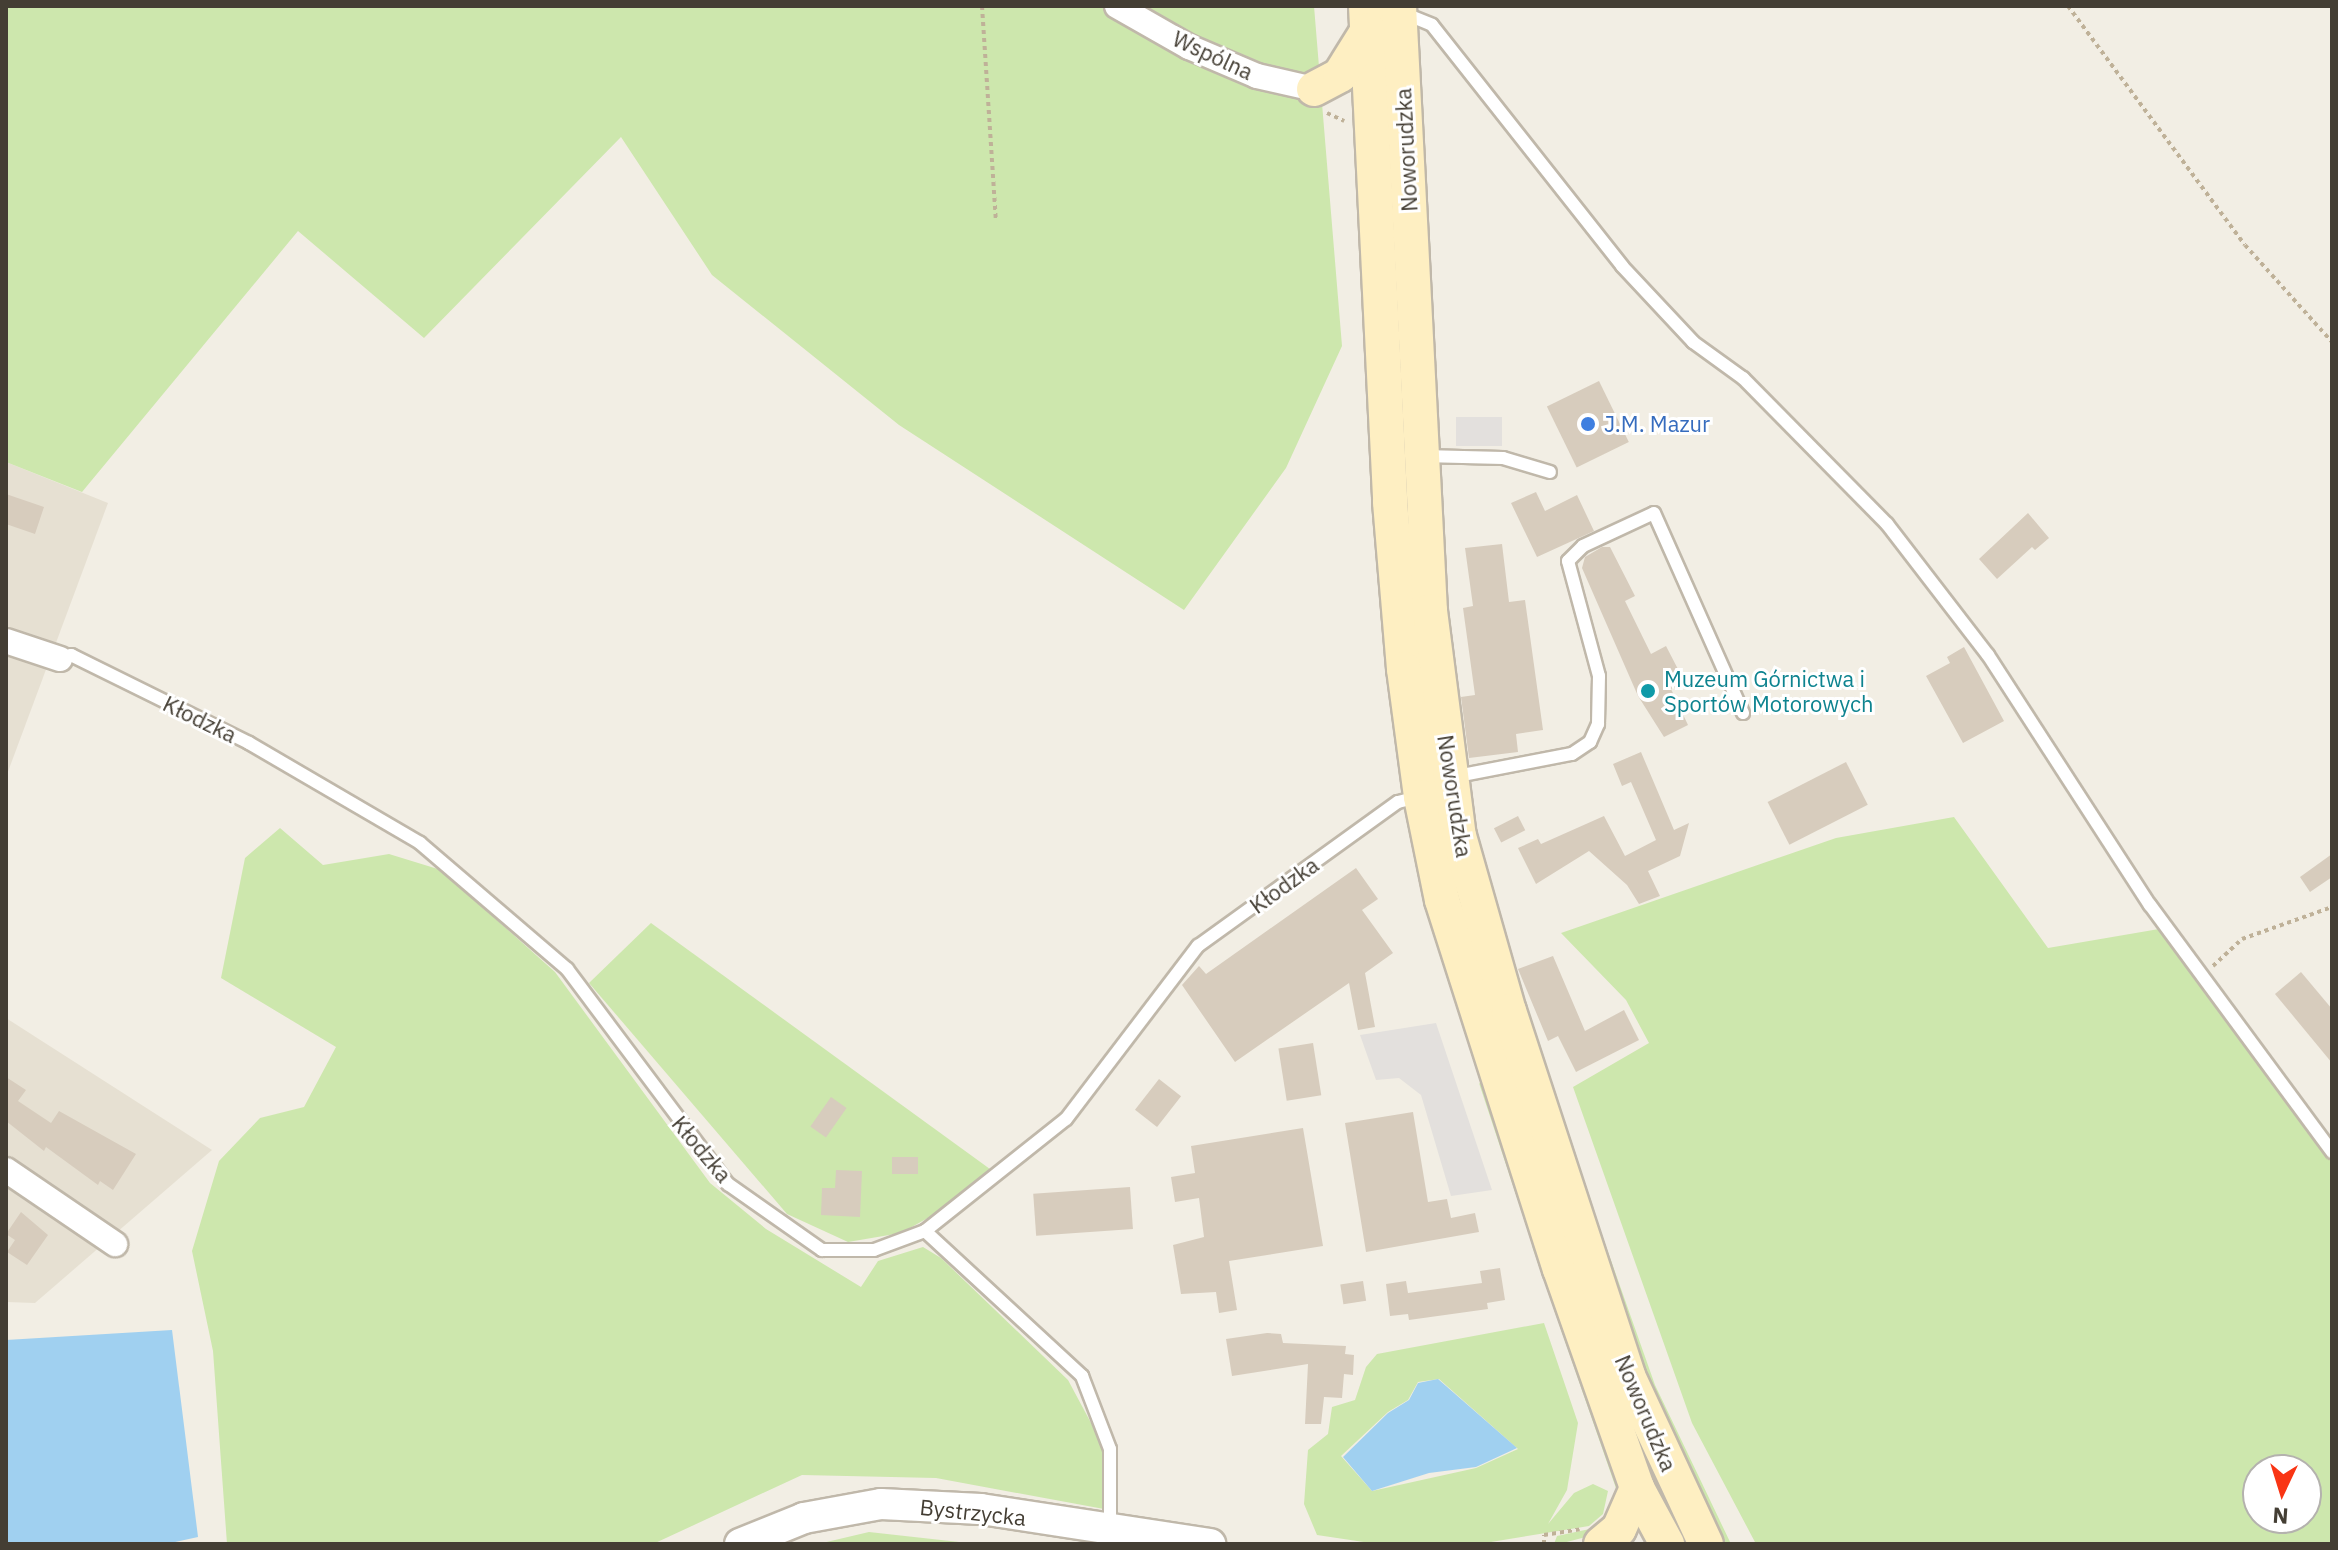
<!DOCTYPE html>
<meta charset="utf-8">
<style>
body{margin:0}
#map{position:relative;width:2338px;height:1550px;overflow:hidden;background:#f2eee4;font-family:"IBM Plex Sans",sans-serif}
div>[style]{position:absolute}
[style*='--x']{left:calc(var(--x)*1px);top:calc(var(--y)*1px);width:calc(var(--w)*1px);rotate:calc(var(--a)*1deg)}
.residential>*{inset:0;background:#e6e0d2}
.green>*{inset:0;background:#cde7ad}
.parking>*{inset:0;background:#e3e0dd;transform-origin:0 0}
.water>*{inset:0;background:#a0d0f0}
.building>*{inset:0;background:#d7ccbd;transform-origin:0 0}
.path>*{height:4px;margin-top:-2px;transform-origin:0;background:repeating-linear-gradient(90deg,#bfb198 0 4px,transparent 0 8px)}
.roads{filter:drop-shadow(2px 0 #c0b8aa) drop-shadow(-2px 0 #c0b8aa) drop-shadow(0 2px #c0b8aa) drop-shadow(0 -2px #c0b8aa)}
.service>*{height:12px;margin:-6px;padding:0 6px;transform-origin:6px;border-radius:6px;background:#fff}
.minor>*{height:24px;margin:-12px;padding:0 12px;transform-origin:12px;border-radius:12px;background:#fff}
.tertiary>*{height:30px;margin:-15px;padding:0 15px;transform-origin:15px;border-radius:15px;background:#fff}
.secondary>*{height:34px;margin:-17px;padding:0 17px;transform-origin:17px;border-radius:17px;background:#feefc2}
.dots>*{width:22px;height:22px;translate:-50% -50%;box-sizing:border-box;border:4px solid #fff;border-radius:50%}
span{translate:-50% -50%;white-space:nowrap;text-align:center;line-height:1.15;-webkit-text-stroke:6px #fff;paint-order:stroke}
.street-label{font-size:22px;color:#443e34}
.shop-label{font-size:22px;color:#366cbe}
.left{translate:0 -50%;text-align:left}
.culture-label{font-size:22px;color:#0d838f}
.frame{position:absolute;inset:0;border:8px solid #443e34;pointer-events:none}
.north{position:absolute;left:2242px;top:1454px;width:80px;height:80px;box-sizing:border-box;background:#fff;border:2px solid #b4b2ae;border-radius:50%;rotate:184deg;font-size:22px;font-weight:700;line-height:32px;text-align:center;color:#443e34}
.north::after{content:'';display:block;margin:auto;width:28px;height:36px;background:#f93514;clip-path:polygon(50% 0,100% 100%,50% 72%,0 100%)}
</style>
<div id="map">
<div class="residential">
<i style="clip-path:polygon(6px 462px,108px 503px,6px 777px)"></i>
<i style="clip-path:polygon(6px 1018px,212px 1150px,35px 1303px,6px 1302px)"></i>
</div>
<div class="green">
<i style="clip-path:polygon(6px 6px,1314px 6px,1342px 346px,1286px 468px,1184px 610px,899px 425px,712px 275px,621px 137px,424px 338px,298px 231px,82px 492px,6px 462px)"></i>
<i style="clip-path:polygon(evenodd,1954px 817px,2048px 948px,2159px 929px,2332px 1151px,2332px 1544px,1756px 1544px,1692px 1423px,1573px 1087px,1649px 1043px,1626px 1000px,1561px 933px,1836px 838px,1954px 817px,2258px 1470px,2306px 1470px,2306px 1518px,2258px 1518px,2258px 1470px)"></i>
<i style="clip-path:polygon(280px 828px,323px 865px,389px 854px,441px 870px,555px 972px,710px 1183px,766px 1229px,861px 1287px,878px 1261px,923px 1247px,941px 1258px,1068px 1380px,1105px 1449px,1104px 1509px,936px 1478px,802px 1475px,653px 1544px,227px 1544px,213px 1351px,192px 1251px,219px 1161px,260px 1118px,304px 1107px,336px 1047px,221px 978px,245px 858px)"></i>
<i style="clip-path:polygon(651px 923px,1001px 1177px,901px 1233px,848px 1242px,787px 1214px,589px 983px)"></i>
<i style="clip-path:polygon(1543px 1068px,1655px 1385px,1731px 1544px,1724px 1544px,1646px 1382px)"></i>
<i style="clip-path:polygon(1479px 1083px,1488px 1089px,1529px 1214px,1525px 1222px)"></i>
<i style="clip-path:polygon(1532px 1246px,1542px 1252px,1625px 1489px,1618px 1517px,1605px 1532px,1559px 1544px,1554px 1544px,1557px 1536px,1599px 1527px,1618px 1494px)"></i>
<i style="clip-path:polygon(evenodd,1544px 1323px,1578px 1423px,1567px 1490px,1548px 1524px,1574px 1493px,1593px 1484px,1608px 1491px,1603px 1514px,1589px 1526px,1491px 1542px,1377px 1544px,1317px 1535px,1304px 1504px,1308px 1450px,1328px 1434px,1332px 1407px,1355px 1400px,1366px 1367px,1377px 1354px,1544px 1323px,1439px 1379px,1518px 1449px,1476px 1468px,1372px 1491px,1341px 1456px,1388px 1412px,1408px 1400px,1418px 1382px,1439px 1379px)"></i>
<i style="clip-path:polygon(869px 1532px,977px 1544px,818px 1544px)"></i>
</div>
<div class="parking">
<i style="left:1456px;top:417px;width:46px;height:29px"></i>
<i style="clip-path:polygon(1436px 1023px,1492px 1190px,1451px 1196px,1421px 1095px,1399px 1078px,1376px 1080px,1360px 1035px)"></i>
</div>
<div class="water">
<i style="clip-path:polygon(172px 1330px,198px 1537px,166px 1544px,6px 1544px,6px 1340px)"></i>
<i style="clip-path:polygon(1438px 1379px,1517px 1448px,1476px 1467px,1429px 1473px,1372px 1491px,1343px 1457px,1388px 1413px,1409px 1400px,1418px 1383px)"></i>
</div>
<div class="building">
<i style="left:1599px;top:381px;width:68px;height:58px;rotate:64deg"></i>
<i style="clip-path:polygon(1536px 492px,1545px 511px,1577px 495px,1594px 531px,1537px 557px,1511px 503px)"></i>
<i style="clip-path:polygon(6px 494px,44px 507px,35px 534px,6px 524px)"></i>
<i style="clip-path:polygon(2028px 513px,2049px 538px,2035px 550px,2032px 547px,1997px 579px,1979px 559px)"></i>
<i style="clip-path:polygon(1502px 544px,1509px 602px,1525px 600px,1543px 730px,1516px 734px,1518px 752px,1469px 758px,1461px 697px,1475px 695px,1463px 608px,1473px 606px,1465px 548px)"></i>
<i style="clip-path:polygon(1602px 547px,1610px 547px,1635px 596px,1625px 601px,1651px 654px,1666px 646px,1681px 675px,1675px 678px,1679px 685px,1671px 689px,1688px 725px,1664px 737px,1638px 696px,1582px 568px,1585px 557px)"></i>
<i style="clip-path:polygon(1964px 647px,2004px 721px,1963px 743px,1926px 676px,1950px 663px,1947px 657px)"></i>
<i style="clip-path:polygon(1641px 752px,1674px 830px,1689px 823px,1680px 856px,1648px 871px,1660px 896px,1639px 904px,1627px 885px,1589px 851px,1536px 884px,1518px 848px,1538px 839px,1541px 844px,1604px 816px,1625px 856px,1656px 840px,1631px 782px,1622px 786px,1613px 764px)"></i>
<i style="left:1846px;top:762px;width:48px;height:88px;rotate:63deg"></i>
<i style="left:1518px;top:816px;width:16px;height:27px;rotate:63deg"></i>
<i style="clip-path:polygon(2332px 854px,2332px 877px,2310px 892px,2300px 877px)"></i>
<i style="clip-path:polygon(1356px 868px,1378px 899px,1362px 910px,1393px 953px,1365px 973px,1375px 1027px,1358px 1030px,1349px 983px,1235px 1062px,1182px 985px,1199px 966px,1206px 974px)"></i>
<i style="clip-path:polygon(1553px 956px,1585px 1031px,1624px 1010px,1639px 1040px,1576px 1072px,1558px 1036px,1548px 1041px,1518px 969px)"></i>
<i style="clip-path:polygon(2301px 972px,2332px 1009px,2332px 1063px,2275px 994px)"></i>
<i style="left:1313px;top:1043px;width:53px;height:35px;rotate:81deg"></i>
<i style="clip-path:polygon(6px 1077px,26px 1090px,18px 1101px,51px 1123px,59px 1111px,136px 1154px,113px 1190px,100px 1181px,98px 1185px,46px 1147px,44px 1151px,6px 1121px)"></i>
<i style="left:1159px;top:1079px;width:28px;height:39px;rotate:38deg"></i>
<i style="left:831px;top:1097px;width:19px;height:36px;rotate:35deg"></i>
<i style="clip-path:polygon(1413px 1112px,1428px 1202px,1447px 1199px,1451px 1218px,1475px 1213px,1479px 1232px,1366px 1252px,1345px 1123px)"></i>
<i style="clip-path:polygon(1303px 1128px,1323px 1246px,1229px 1261px,1237px 1310px,1219px 1313px,1216px 1292px,1181px 1294px,1173px 1245px,1204px 1237px,1199px 1198px,1175px 1202px,1171px 1177px,1195px 1173px,1191px 1146px)"></i>
<i style="left:892px;top:1157px;width:26px;height:17px"></i>
<i style="clip-path:polygon(836px 1170px,862px 1171px,860px 1217px,821px 1215px,822px 1188px,835px 1188px)"></i>
<i style="left:1130px;top:1187px;width:42px;height:97px;rotate:86deg"></i>
<i style="clip-path:polygon(21px 1212px,48px 1235px,27px 1265px,7px 1252px,15px 1240px,6px 1234px)"></i>
<i style="clip-path:polygon(1500px 1268px,1505px 1300px,1487px 1303px,1488px 1309px,1409px 1320px,1408px 1314px,1390px 1316px,1386px 1284px,1406px 1281px,1408px 1293px,1482px 1283px,1480px 1271px)"></i>
<i style="left:1363px;top:1281px;width:20px;height:23px;rotate:81deg"></i>
<i style="clip-path:polygon(1267px 1333px,1281px 1334px,1283px 1343px,1346px 1346px,1345px 1354px,1354px 1355px,1353px 1375px,1344px 1374px,1342px 1398px,1324px 1397px,1321px 1424px,1305px 1424px,1308px 1364px,1232px 1376px,1226px 1339px)"></i>
</div>
<div class="path">
<i style="--x:982;--y:6;--w:214;--a:86.3"></i>
<i style="--x:2068;--y:6;--w:297;--a:53.5"></i>
<i style="--x:2245;--y:245;--w:130;--a:48.1"></i>
<i style="--x:1327;--y:113;--w:19;--a:25"></i>
<i style="--x:2213;--y:966;--w:40;--a:-43"></i>
<i style="--x:2242;--y:939;--w:96;--a:-19.6"></i>
<i style="--x:1544;--y:1544;--w:9;--a:-90"></i>
<i style="--x:1544;--y:1535;--w:36;--a:-9"></i>
</div>
<div class="roads">
<div class="service">
<i style="--x:1403;--y:13;--w:31;--a:22"></i>
<i style="--x:1432;--y:25;--w:307;--a:51.7"></i>
<i style="--x:1622;--y:266;--w:104;--a:46.9"></i>
<i style="--x:1693;--y:342;--w:62;--a:35.8"></i>
<i style="--x:1743;--y:378;--w:205;--a:45.4"></i>
<i style="--x:1887;--y:524;--w:165;--a:52.4"></i>
<i style="--x:1988;--y:655;--w:298;--a:57.1"></i>
<i style="--x:2150;--y:905;--w:307;--a:53.6"></i>
<i style="--x:1423;--y:456;--w:80;--a:1.4"></i>
<i style="--x:1503;--y:458;--w:49;--a:16.6"></i>
<i style="--x:60;--y:659;--w:12;--a:-20"></i>
<i style="--x:71;--y:655;--w:199;--a:26.3"></i>
<i style="--x:249;--y:743;--w:198;--a:30.3"></i>
<i style="--x:420;--y:843;--w:194;--a:40.6"></i>
<i style="--x:567;--y:969;--w:269;--a:53.2"></i>
<i style="--x:728;--y:1184;--w:115;--a:35.1"></i>
<i style="--x:822;--y:1250;--w:52;--a:0"></i>
<i style="--x:874;--y:1250;--w:54;--a:-20.4"></i>
<i style="--x:925;--y:1231;--w:180;--a:-38.5"></i>
<i style="--x:1066;--y:1119;--w:218;--a:-52.7"></i>
<i style="--x:1198;--y:946;--w:246;--a:-35.8"></i>
<i style="--x:1398;--y:802;--w:21;--a:-14"></i>
<i style="--x:1452;--y:777;--w:122;--a:-10.9"></i>
<i style="--x:1572;--y:754;--w:22;--a:-34"></i>
<i style="--x:1590;--y:742;--w:20;--a:-66"></i>
<i style="--x:1598;--y:724;--w:48;--a:-88.8"></i>
<i style="--x:1599;--y:676;--w:119;--a:-105.1"></i>
<i style="--x:1568;--y:561;--w:21;--a:-45"></i>
<i style="--x:1583;--y:546;--w:78;--a:-24.9"></i>
<i style="--x:1654;--y:513;--w:219;--a:66"></i>
<i style="--x:925;--y:1231;--w:214;--a:42.7"></i>
<i style="--x:1082;--y:1376;--w:78;--a:69"></i>
<i style="--x:1110;--y:1449;--w:80;--a:90"></i>
</div>
<div class="minor">
<i style="--x:1117;--y:6;--w:83;--a:29.7"></i>
<i style="--x:1189;--y:47;--w:74;--a:23.1"></i>
<i style="--x:1257;--y:76;--w:58;--a:12.8"></i>
<i style="--x:6;--y:641;--w:57;--a:18.4"></i>
<i style="--x:6;--y:1170;--w:132;--a:34.2"></i>
</div>
<div class="tertiary">
<i style="--x:740;--y:1544;--w:69;--a:-22.1"></i>
<i style="--x:804;--y:1518;--w:78;--a:-10.3"></i>
<i style="--x:881;--y:1504;--w:100;--a:2.9"></i>
<i style="--x:981;--y:1509;--w:232;--a:8.7"></i>
</div>
<div class="secondary">
<i style="--x:1366;--y:6;--w:497;--a:87.2"></i>
<i style="--x:1390;--y:502;--w:168;--a:85.2"></i>
<i style="--x:1404;--y:669;--w:129;--a:82.4"></i>
<i style="--x:1421;--y:797;--w:105;--a:78.5"></i>
<i style="--x:1442;--y:900;--w:387;--a:72.3"></i>
<i style="--x:1560;--y:1269;--w:232;--a:70.6"></i>
<i style="--x:1637;--y:1488;--w:64;--a:61.8"></i>
<i style="--x:1399;--y:6;--w:606;--a:87.07"></i>
<i style="--x:1430;--y:611;--w:227;--a:82.7"></i>
<i style="--x:1459;--y:836;--w:182;--a:74.1"></i>
<i style="--x:1509;--y:1011;--w:384;--a:71.9"></i>
<i style="--x:1628;--y:1376;--w:185;--a:65.1"></i>
<i style="--x:1314;--y:89;--w:30;--a:-28"></i>
<i style="--x:1340;--y:75;--w:53;--a:-58.1"></i>
<i style="--x:1601;--y:1544;--w:23;--a:-40"></i>
<i style="--x:1619;--y:1529;--w:45;--a:-66.3"></i>
</div>
</div>
<div class="dots">
<i style="left:1588px;top:424px;background:#3f7fe0"></i>
<i style="left:1648px;top:691px;background:#0f9aa8"></i>
</div>
<div class="street-label">
<span style="left:1213px;top:55px;rotate:25deg">Wspólna</span>
<span style="left:1406px;top:150px;rotate:-93deg">Noworudzka</span>
<span style="left:200px;top:719px;rotate:26deg">Kłodzka</span>
<span style="left:1455px;top:796px;rotate:81deg">Noworudzka</span>
<span style="left:1284px;top:885px;rotate:-36deg">Kłodzka</span>
<span style="left:702px;top:1149px;rotate:50deg">Kłodzka</span>
<span style="left:1646px;top:1413px;rotate:67deg">Noworudzka</span>
<span style="left:973px;top:1512px;rotate:6deg">Bystrzycka</span>
</div>
<div class="shop-label">
<span class="left" style="left:1604px;top:424px">J.M. Mazur</span>
</div>
<div class="culture-label">
<span class="left" style="left:1664px;top:691px">Muzeum Górnictwa i<br>Sportów Motorowych</span>
</div>
<div class="frame"></div>
<div class="north">N</div>
</div>
